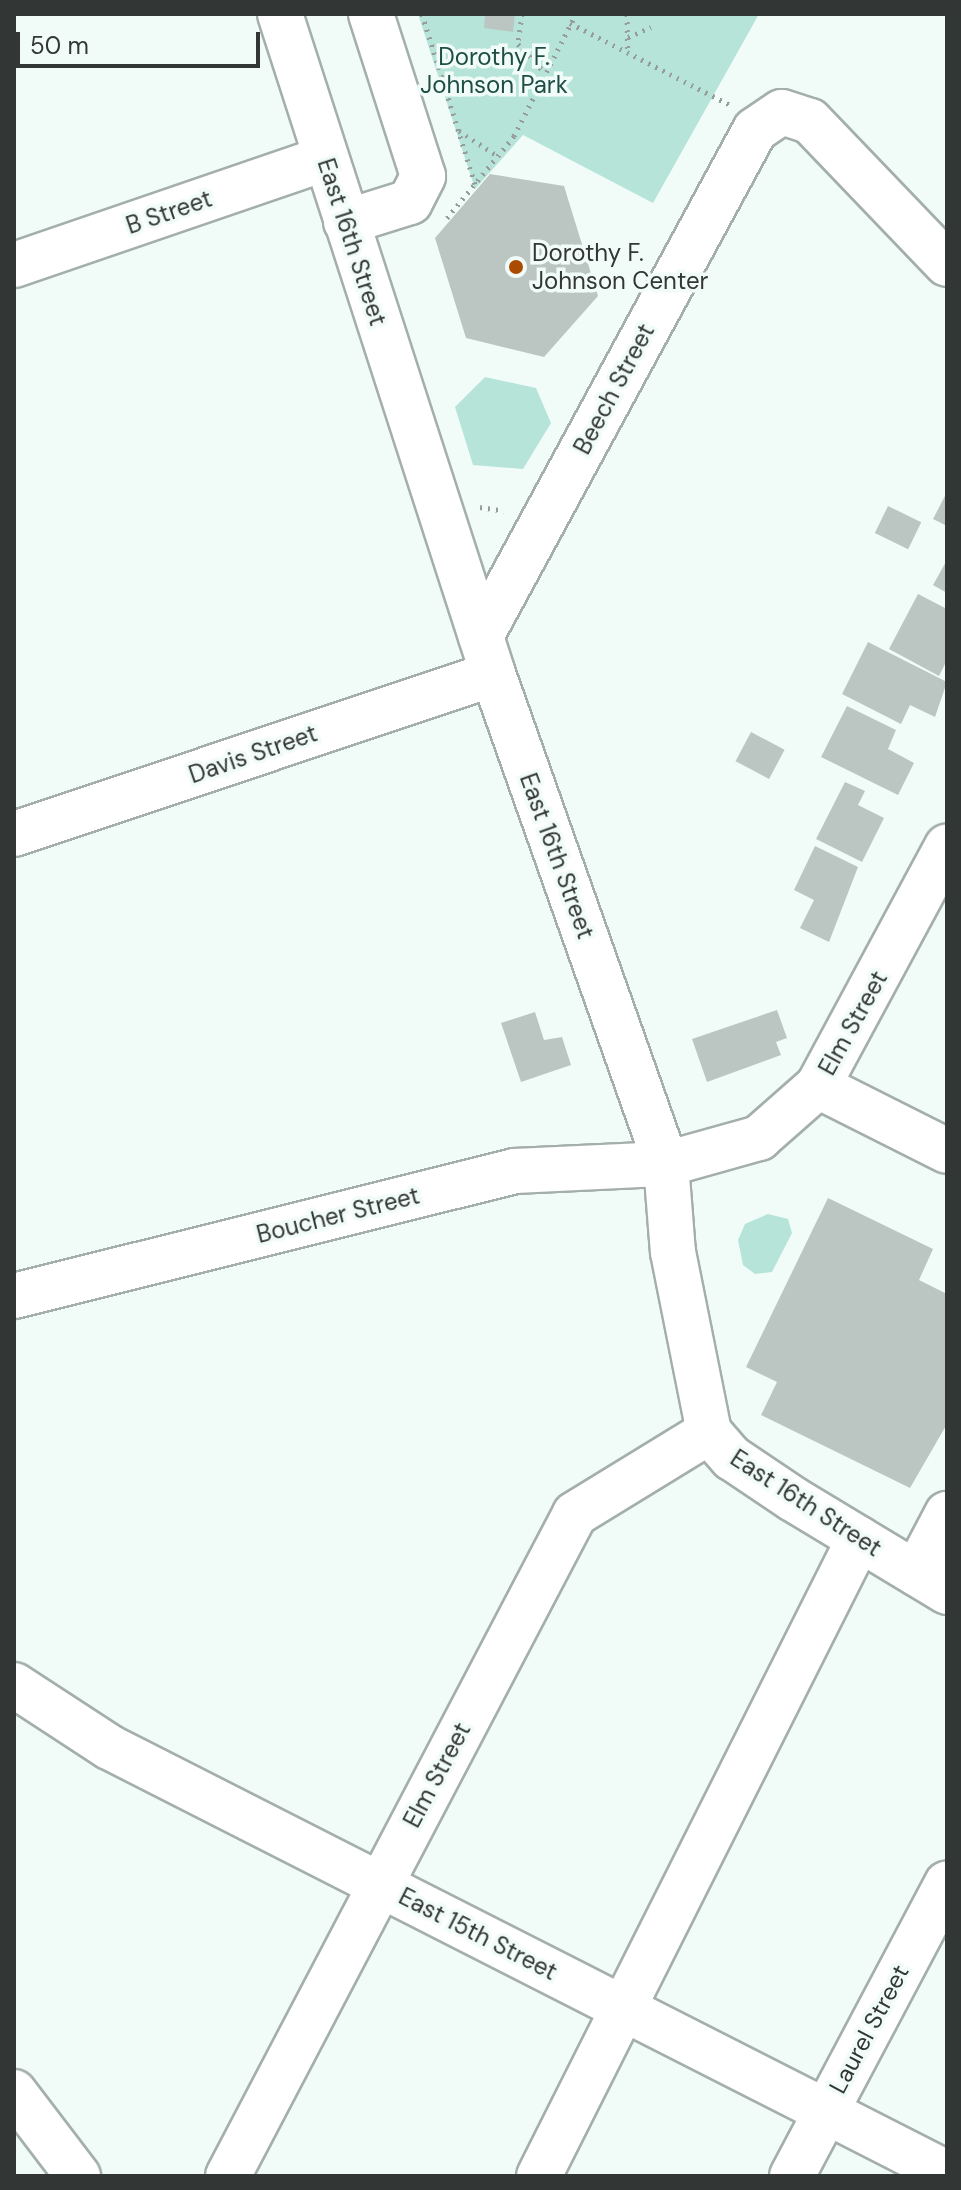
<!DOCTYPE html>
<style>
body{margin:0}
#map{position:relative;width:961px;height:2190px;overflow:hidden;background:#f1fcf9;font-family:"DM Sans",sans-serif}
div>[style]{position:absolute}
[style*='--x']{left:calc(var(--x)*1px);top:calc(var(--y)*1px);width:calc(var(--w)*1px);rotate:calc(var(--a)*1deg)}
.green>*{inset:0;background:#b7e4d8}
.building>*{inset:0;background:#bbc6c3;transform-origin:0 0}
.path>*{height:5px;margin-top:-2.5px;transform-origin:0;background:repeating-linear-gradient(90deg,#959c9a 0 2px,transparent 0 8px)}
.roads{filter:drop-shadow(2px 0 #a4afac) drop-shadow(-2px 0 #a4afac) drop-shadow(0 2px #a4afac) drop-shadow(0 -2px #a4afac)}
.minor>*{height:44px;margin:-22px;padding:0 22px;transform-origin:22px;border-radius:22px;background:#fff}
.dots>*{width:22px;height:22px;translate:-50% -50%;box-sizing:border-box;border:4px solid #f1fcf9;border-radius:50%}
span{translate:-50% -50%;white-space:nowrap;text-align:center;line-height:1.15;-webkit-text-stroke:7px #f1fcf9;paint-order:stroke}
.park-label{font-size:24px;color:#1e4d44}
.street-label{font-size:24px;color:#323635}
.poi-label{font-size:24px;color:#323635}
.left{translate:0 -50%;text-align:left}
.frame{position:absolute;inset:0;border:16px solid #323635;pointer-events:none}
.scale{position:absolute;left:16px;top:32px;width:244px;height:36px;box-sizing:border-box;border:4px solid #323635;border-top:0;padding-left:10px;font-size:24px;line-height:28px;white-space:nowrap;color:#323635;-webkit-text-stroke:6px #f1fcf9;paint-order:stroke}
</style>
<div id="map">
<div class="green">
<i style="clip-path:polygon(418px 14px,759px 14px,653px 203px,523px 135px,475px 189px)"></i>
<i style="clip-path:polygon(485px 377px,536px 388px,551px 423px,523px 469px,473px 465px,455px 407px)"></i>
<i style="clip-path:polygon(768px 1214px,788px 1219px,792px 1233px,772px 1272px,755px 1274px,743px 1265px,738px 1240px,745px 1224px)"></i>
</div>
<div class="building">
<i style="clip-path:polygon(485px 14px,515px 14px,513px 32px,484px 28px)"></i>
<i style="clip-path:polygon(490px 174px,564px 186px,598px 296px,544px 357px,466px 338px,435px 238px)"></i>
<i style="clip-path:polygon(947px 492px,947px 526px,933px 519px)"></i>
<i style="left:888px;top:506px;width:37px;height:30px;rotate:26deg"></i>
<i style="clip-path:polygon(947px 560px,947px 593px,933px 585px)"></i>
<i style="clip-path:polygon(918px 594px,947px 609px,947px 660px,939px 676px,889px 649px)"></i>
<i style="clip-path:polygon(868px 642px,947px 682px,935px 717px,910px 705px,901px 724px,842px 694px)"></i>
<i style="clip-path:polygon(847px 706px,896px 730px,888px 749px,914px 763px,898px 795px,821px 757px)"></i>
<i style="left:751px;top:732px;width:38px;height:33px;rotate:28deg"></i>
<i style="clip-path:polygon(845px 782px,865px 791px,858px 805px,884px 818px,862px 862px,816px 839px)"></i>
<i style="clip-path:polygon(815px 846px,858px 867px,829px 942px,800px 928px,814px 900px,794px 890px)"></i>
<i style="clip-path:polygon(777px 1010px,787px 1038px,776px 1042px,781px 1055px,707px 1082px,692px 1039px)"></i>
<i style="clip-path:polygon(535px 1012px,544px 1040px,562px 1037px,571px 1065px,521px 1082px,501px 1023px)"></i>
<i style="clip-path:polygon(828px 1198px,933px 1249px,919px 1280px,947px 1294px,947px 1424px,910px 1488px,761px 1415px,777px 1382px,746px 1367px)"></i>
</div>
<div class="path">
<i style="--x:422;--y:14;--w:178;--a:72.7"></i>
<i style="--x:522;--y:14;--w:30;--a:98"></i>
<i style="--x:518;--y:44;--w:37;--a:47"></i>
<i style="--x:627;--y:14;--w:39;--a:89"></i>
<i style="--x:570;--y:23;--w:180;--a:27.1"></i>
<i style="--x:628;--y:37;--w:25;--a:-23"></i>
<i style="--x:459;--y:131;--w:46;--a:32.7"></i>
<i style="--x:447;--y:218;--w:106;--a:-50.7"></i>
<i style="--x:514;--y:136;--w:137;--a:-63.1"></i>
<i style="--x:480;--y:507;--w:24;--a:9"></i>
</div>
<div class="roads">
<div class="minor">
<i style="--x:280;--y:14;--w:694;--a:72.11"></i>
<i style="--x:493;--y:674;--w:520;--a:70.55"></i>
<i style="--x:666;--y:1164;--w:88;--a:85.5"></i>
<i style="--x:673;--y:1252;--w:184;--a:78.7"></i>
<i style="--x:709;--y:1432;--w:35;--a:49"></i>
<i style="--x:732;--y:1458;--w:73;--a:33.9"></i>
<i style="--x:793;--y:1499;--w:180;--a:31.1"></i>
<i style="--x:346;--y:222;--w:67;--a:-17.4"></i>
<i style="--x:410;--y:202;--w:29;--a:-63"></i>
<i style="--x:423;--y:176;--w:170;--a:-107.8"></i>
<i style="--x:14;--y:265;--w:328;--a:-18.9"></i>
<i style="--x:481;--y:636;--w:575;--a:-61.56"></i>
<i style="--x:755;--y:130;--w:32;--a:-34"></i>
<i style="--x:782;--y:112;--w:29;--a:18"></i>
<i style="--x:810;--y:121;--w:198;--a:46.2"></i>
<i style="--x:14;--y:834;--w:505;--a:-18.47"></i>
<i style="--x:818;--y:1086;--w:144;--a:26.7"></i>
<i style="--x:14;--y:1296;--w:516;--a:-14.01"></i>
<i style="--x:515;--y:1171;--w:151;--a:-2.7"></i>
<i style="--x:666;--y:1164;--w:97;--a:-15.6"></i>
<i style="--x:759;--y:1138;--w:79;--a:-41.4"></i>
<i style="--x:818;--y:1086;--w:272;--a:-61.7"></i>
<i style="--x:916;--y:1573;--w:67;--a:-62.3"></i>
<i style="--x:14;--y:1685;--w:113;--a:33.1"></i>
<i style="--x:109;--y:1747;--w:940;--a:26.95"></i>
<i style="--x:14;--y:2092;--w:106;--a:52.7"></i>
<i style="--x:228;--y:2176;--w:747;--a:-62.34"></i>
<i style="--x:575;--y:1514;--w:157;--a:-31.5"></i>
<i style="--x:539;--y:2176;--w:713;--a:-63.33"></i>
<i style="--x:792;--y:2176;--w:331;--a:-62.1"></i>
</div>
</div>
<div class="dots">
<i style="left:516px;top:267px;background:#ab4b00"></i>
</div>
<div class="park-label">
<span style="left:494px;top:71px">Dorothy F.<br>Johnson Park</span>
</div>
<div class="street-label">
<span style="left:169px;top:212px;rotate:-19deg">B Street</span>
<span style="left:352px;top:242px;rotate:72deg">East 16th Street</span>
<span style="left:614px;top:389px;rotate:-62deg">Beech Street</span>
<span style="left:253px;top:754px;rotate:-19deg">Davis Street</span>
<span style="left:557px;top:856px;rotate:70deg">East 16th Street</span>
<span style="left:853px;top:1023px;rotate:-61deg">Elm Street</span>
<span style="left:338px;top:1215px;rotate:-14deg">Boucher Street</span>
<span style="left:806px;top:1503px;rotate:33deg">East 16th Street</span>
<span style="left:437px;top:1775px;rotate:-62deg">Elm Street</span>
<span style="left:478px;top:1934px;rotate:27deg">East 15th Street</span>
<span style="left:869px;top:2029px;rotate:-62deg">Laurel Street</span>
</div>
<div class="poi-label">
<span class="left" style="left:532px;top:267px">Dorothy F.<br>Johnson Center</span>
</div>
<div class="frame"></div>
<div class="scale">50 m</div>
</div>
